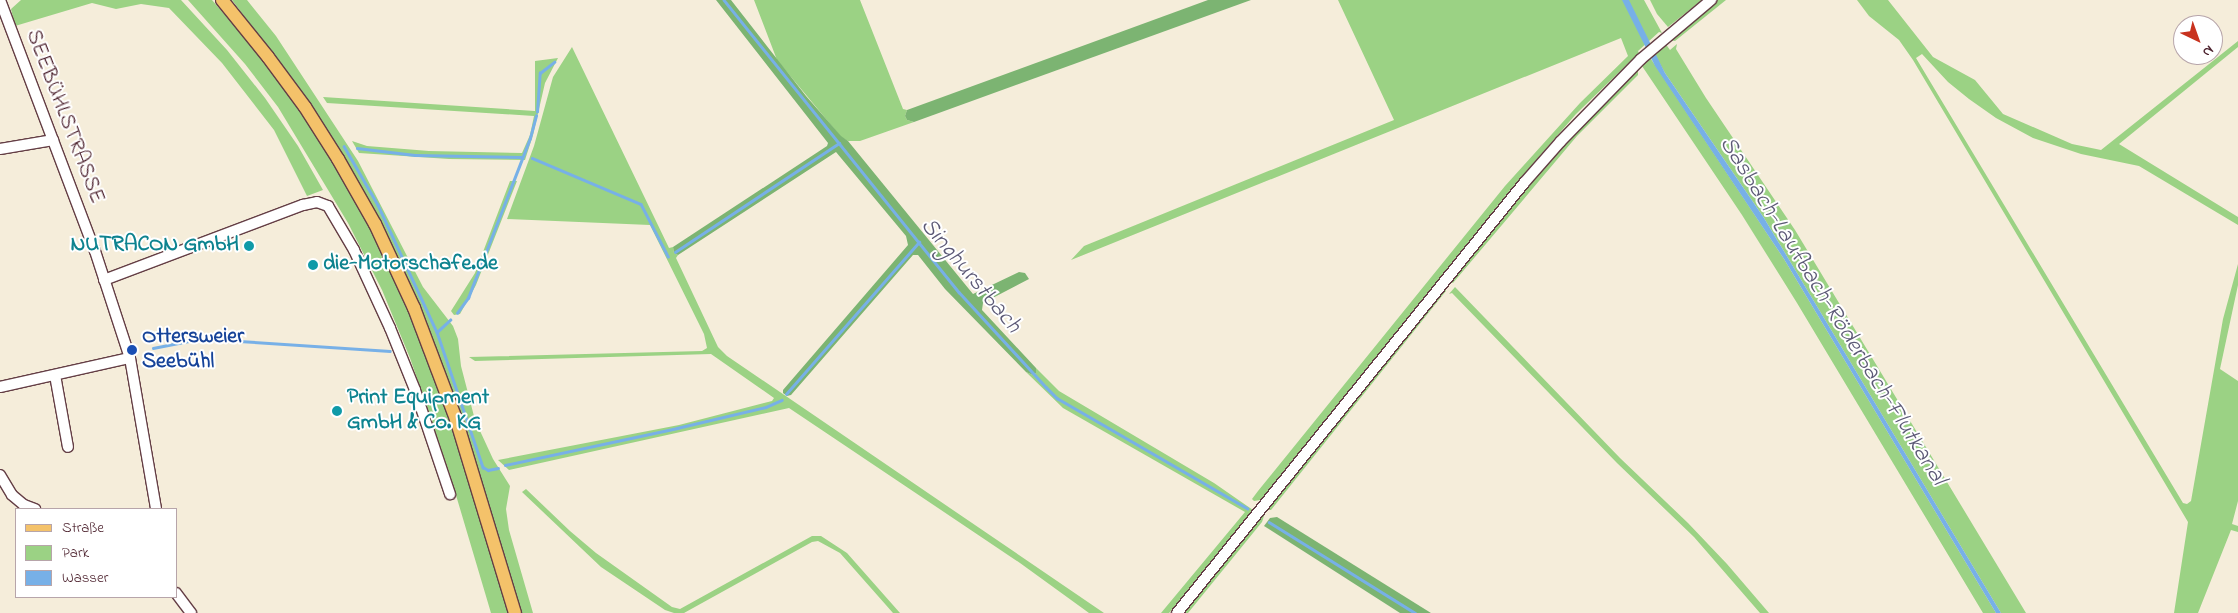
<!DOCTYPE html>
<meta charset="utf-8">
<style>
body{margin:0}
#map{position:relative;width:2238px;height:613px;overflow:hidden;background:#f5edda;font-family:"Indie Flower",sans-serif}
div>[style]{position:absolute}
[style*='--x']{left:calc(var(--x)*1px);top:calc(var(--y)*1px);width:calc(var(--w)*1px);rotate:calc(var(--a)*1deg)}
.green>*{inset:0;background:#9bd284}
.forest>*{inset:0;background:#7cb472}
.water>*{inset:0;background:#77b0e7}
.stream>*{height:2.5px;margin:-1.25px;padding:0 1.25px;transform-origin:1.25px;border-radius:1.25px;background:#77b0e7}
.roads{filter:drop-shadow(1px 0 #643e45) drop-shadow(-1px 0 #643e45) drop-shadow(0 1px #643e45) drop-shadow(0 -1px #643e45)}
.minor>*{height:10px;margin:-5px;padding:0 5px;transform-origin:5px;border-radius:5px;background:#fff}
.major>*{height:12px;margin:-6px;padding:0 6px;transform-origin:6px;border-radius:6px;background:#f4c26a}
.dots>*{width:14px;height:14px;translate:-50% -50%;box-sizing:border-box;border:2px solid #fff;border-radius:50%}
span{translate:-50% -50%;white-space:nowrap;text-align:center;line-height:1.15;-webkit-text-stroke:4px #fff;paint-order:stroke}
.street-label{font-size:22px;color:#4a1f2b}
.culture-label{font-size:22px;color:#0d838f;font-weight:700}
.right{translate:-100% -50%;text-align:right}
.left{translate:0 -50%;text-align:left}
.transit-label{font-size:22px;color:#164399;font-weight:700}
.water-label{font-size:24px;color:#5c5976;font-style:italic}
.legend{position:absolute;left:15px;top:508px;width:162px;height:90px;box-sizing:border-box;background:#fff;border:1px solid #b7a5aa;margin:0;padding:6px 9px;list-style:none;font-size:15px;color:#4a1f2b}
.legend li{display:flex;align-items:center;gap:10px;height:25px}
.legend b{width:25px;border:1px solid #b7a5aa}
.north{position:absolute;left:2173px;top:15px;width:50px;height:50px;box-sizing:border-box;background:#fff;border:1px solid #b7a5aa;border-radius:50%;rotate:138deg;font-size:14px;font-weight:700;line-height:20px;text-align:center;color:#4a1f2b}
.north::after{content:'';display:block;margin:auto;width:18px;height:22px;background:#c8321e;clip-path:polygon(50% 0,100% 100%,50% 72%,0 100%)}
</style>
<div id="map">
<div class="green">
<i style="clip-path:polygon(21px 0,181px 0,227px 50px,265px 98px,298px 146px,323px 190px,307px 196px,274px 130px,222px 63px,169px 8px,141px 4px,116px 9px,92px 3px,15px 26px,11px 9px)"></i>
<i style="clip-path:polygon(188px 0,212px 0,265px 61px,323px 145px,357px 202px,395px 279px,423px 346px,460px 447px,509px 613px,491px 613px,450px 475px,410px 358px,382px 290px,348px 223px,278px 107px,245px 64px)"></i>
<i style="clip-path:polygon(232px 0,247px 0,276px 36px,358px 161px,423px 287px,453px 326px,458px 339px,461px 366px,475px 420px,493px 459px,510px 486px,506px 509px,509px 530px,533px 613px,520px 613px,464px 427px,417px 301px,279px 62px)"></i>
<i style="clip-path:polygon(754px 0,860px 0,903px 109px,907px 110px,905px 116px,907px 120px,914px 122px,860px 141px,848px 141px,841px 137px,777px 60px)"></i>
<i style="clip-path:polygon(1338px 0,1644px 0,1662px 33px,1659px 32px,1638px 51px,1639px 53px,1576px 114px,1511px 189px,1261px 500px,1254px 501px,1252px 499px,1258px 491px,1505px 186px,1580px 103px,1628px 56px,1621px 38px,1071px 260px,1084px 246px,1394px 120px)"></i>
<i style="clip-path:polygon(1650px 0,1702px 0,1668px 27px,1657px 14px)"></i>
<i style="clip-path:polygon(1715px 0,1726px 0,1675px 41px,1670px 40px)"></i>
<i style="clip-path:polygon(1857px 0,1888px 0,1933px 57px,1975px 80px,2003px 114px,2072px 144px,2101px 150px,2238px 41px,2238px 47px,2119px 144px,2238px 217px,2238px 225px,2139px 166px,2081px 154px,2033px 138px,1996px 118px,1969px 99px,1948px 82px,1922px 54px,1916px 58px,2183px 503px,2187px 504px,2191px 501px,2223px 319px,2238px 264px,2238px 285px,2220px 369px,2238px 381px,2238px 501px,2232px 524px,2238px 526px,2238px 532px,2231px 530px,2198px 613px,2174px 613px,2188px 522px,1913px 60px,1899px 40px,1869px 16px)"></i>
<i style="clip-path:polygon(1665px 43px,1670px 50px,1677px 44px,1676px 49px,1706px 98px,1795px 230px,2026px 613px,2001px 613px,1764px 218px,1665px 73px,1654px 53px)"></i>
<i style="clip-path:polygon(572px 47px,669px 248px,673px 247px,674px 253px,678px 255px,676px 258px,718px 347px,727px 356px,1104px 613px,1089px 613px,1020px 563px,789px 408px,509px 470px,498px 460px,679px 425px,772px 401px,774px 398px,711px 354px,475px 361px,469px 357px,702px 351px,707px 348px,704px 334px,650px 225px,507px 219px,534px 146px,553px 77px)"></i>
<i style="clip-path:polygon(1649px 56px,1784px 259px,1996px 613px,1983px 613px,1797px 303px,1742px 215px,1642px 66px)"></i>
<i style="clip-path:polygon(558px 58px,545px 83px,533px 135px,525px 160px,449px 159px,359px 153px,352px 141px,367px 146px,429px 151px,522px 153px,530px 135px,534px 116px,327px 103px,323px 97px,535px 111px,535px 61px)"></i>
<i style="clip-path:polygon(1635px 68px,1638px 70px,1638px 75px,1577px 136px,1453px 283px,1451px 282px,1450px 278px,1519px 193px)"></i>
<i style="clip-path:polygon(510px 181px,517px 181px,476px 285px,460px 314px,454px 315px,451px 311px,475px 273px)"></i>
<i style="clip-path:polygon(1445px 287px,1446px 291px,1271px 510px,1268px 510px,1267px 508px)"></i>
<i style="clip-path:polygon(1455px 287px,1620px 458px,1688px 523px,1727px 564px,1769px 613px,1760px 613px,1694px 537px,1617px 463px,1452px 293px,1449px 294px)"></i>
<i style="clip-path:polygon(1036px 368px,1059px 391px,1214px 483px,1253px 510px,1169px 613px,1161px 613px,1245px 512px,1063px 408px,1026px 372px,1033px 375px,1036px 373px)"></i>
<i style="clip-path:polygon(526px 489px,570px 531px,596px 553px,672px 607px,680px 609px,812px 536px,821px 536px,847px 553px,900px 613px,893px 613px,840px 553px,818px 541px,812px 542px,684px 613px,674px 613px,665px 610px,601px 567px,522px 492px)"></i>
<i style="clip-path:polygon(1265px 513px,1262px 522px,1188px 613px,1180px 613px,1262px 514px)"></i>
</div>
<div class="forest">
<i style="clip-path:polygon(716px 0,731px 0,806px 96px,841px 136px,848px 141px,973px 294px,1019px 272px,1025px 273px,1029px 279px,983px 303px,982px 310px,1036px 368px,1036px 373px,1033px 375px,1026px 372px,945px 289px,918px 255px,913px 255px,791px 395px,787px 396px,783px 393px,783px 390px,908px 245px,906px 236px,836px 152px,678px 255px,674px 253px,673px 247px,827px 146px,828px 143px)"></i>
<i style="clip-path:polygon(1208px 0,1251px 0,914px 122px,907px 120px,905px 116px,907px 110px)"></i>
<i style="clip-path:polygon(1277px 517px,1431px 613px,1400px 613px,1264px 526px,1270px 518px)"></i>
</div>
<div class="water">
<i style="clip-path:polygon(1622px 0,1629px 0,1665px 73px,1764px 218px,2001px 613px,1996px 613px,1784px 259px,1655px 66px)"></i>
</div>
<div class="stream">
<i style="--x:724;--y:0;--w:375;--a:51.2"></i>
<i style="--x:959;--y:292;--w:129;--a:47.5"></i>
<i style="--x:1046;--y:387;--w:16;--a:45"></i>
<i style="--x:1057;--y:398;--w:220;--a:30.1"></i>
<i style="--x:537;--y:112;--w:39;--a:-86"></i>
<i style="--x:540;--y:73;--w:18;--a:-38"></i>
<i style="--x:344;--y:146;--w:68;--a:60"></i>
<i style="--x:378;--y:205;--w:140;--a:65.1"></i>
<i style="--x:437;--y:332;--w:143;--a:71.2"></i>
<i style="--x:483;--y:467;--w:6;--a:31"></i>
<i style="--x:488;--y:470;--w:10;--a:-11"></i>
<i style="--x:357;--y:148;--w:58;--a:6.9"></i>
<i style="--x:415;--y:155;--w:107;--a:1.1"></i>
<i style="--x:532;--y:158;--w:118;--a:22.9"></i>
<i style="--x:641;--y:204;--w:59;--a:62.6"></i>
<i style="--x:675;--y:252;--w:197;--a:-33.6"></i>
<i style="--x:457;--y:313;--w:19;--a:-54"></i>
<i style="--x:468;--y:298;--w:19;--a:-69"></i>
<i style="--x:475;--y:280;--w:152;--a:-68.8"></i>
<i style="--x:530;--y:138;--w:23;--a:-75"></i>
<i style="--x:437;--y:332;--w:18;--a:-43"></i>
<i style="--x:239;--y:341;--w:151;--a:3.8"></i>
<i style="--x:153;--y:348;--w:36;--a:-11"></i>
<i style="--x:188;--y:341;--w:43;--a:-1.3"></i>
<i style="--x:786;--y:394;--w:202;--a:-48.8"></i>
<i style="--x:505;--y:465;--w:176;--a:-12.1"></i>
<i style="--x:677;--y:428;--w:91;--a:-13.3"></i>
<i style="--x:766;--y:407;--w:17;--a:-24"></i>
<i style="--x:1269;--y:522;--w:172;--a:31.9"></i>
</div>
<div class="roads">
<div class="minor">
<i style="--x:0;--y:0;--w:268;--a:69.3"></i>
<i style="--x:95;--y:251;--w:113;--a:71.9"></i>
<i style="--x:130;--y:358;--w:153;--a:80.2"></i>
<i style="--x:0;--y:149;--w:54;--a:-9.6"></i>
<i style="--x:104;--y:280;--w:213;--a:-20.7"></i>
<i style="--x:303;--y:205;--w:14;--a:-12"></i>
<i style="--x:317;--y:202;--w:12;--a:20"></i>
<i style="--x:328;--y:206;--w:51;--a:59.4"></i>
<i style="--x:354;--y:250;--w:86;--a:65.2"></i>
<i style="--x:390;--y:328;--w:67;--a:68"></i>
<i style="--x:415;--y:390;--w:110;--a:71.4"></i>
<i style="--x:55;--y:375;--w:73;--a:79.8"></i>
<i style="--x:0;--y:387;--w:133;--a:-12.6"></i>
<i style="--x:0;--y:475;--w:23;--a:59"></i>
<i style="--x:12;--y:495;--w:16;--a:40"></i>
<i style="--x:24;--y:505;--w:12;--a:20"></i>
<i style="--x:176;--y:593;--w:25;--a:53"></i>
<i style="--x:1177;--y:613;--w:553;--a:-51.1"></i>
<i style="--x:1524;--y:183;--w:55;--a:-48.7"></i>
<i style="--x:1560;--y:142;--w:116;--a:-45.7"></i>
<i style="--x:1641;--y:59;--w:92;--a:-40.1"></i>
</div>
<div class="major">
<i style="--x:222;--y:0;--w:73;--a:51.1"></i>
<i style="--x:268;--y:57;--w:62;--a:53.5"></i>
<i style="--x:305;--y:107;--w:62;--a:57.6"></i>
<i style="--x:338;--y:159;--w:75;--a:60.4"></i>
<i style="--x:375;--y:224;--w:93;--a:65.1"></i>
<i style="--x:414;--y:308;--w:119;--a:69.3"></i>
<i style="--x:456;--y:419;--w:203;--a:73.1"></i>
</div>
</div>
<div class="dots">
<i style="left:249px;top:246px;background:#0f9aa8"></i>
<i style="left:313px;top:265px;background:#0f9aa8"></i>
<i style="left:132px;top:350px;background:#1a4fb4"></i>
<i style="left:337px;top:411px;background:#0f9aa8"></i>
</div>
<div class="street-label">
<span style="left:64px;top:117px;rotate:69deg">SEEBÜHLSTRASSE</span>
</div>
<div class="culture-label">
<span class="right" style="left:239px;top:246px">NUTRACON GmbH</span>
<span class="left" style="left:323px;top:265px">die-Motorschafe.de</span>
<span class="left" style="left:347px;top:411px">Print Equipment<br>GmbH &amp; Co. KG</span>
</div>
<div class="transit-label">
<span class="left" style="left:142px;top:350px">Ottersweier<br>Seebühl</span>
</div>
<div class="water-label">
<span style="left:970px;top:276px;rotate:50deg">Singhurstbach</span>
<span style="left:1832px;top:311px;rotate:58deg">Sasbach-Laufbach-Röderbach-Flutkanal</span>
</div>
<ul class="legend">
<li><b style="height:6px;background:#f4c26a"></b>Straße</li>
<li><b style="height:14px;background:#9bd284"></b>Park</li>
<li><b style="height:14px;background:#77b0e7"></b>Wasser</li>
</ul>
<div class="north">N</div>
</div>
